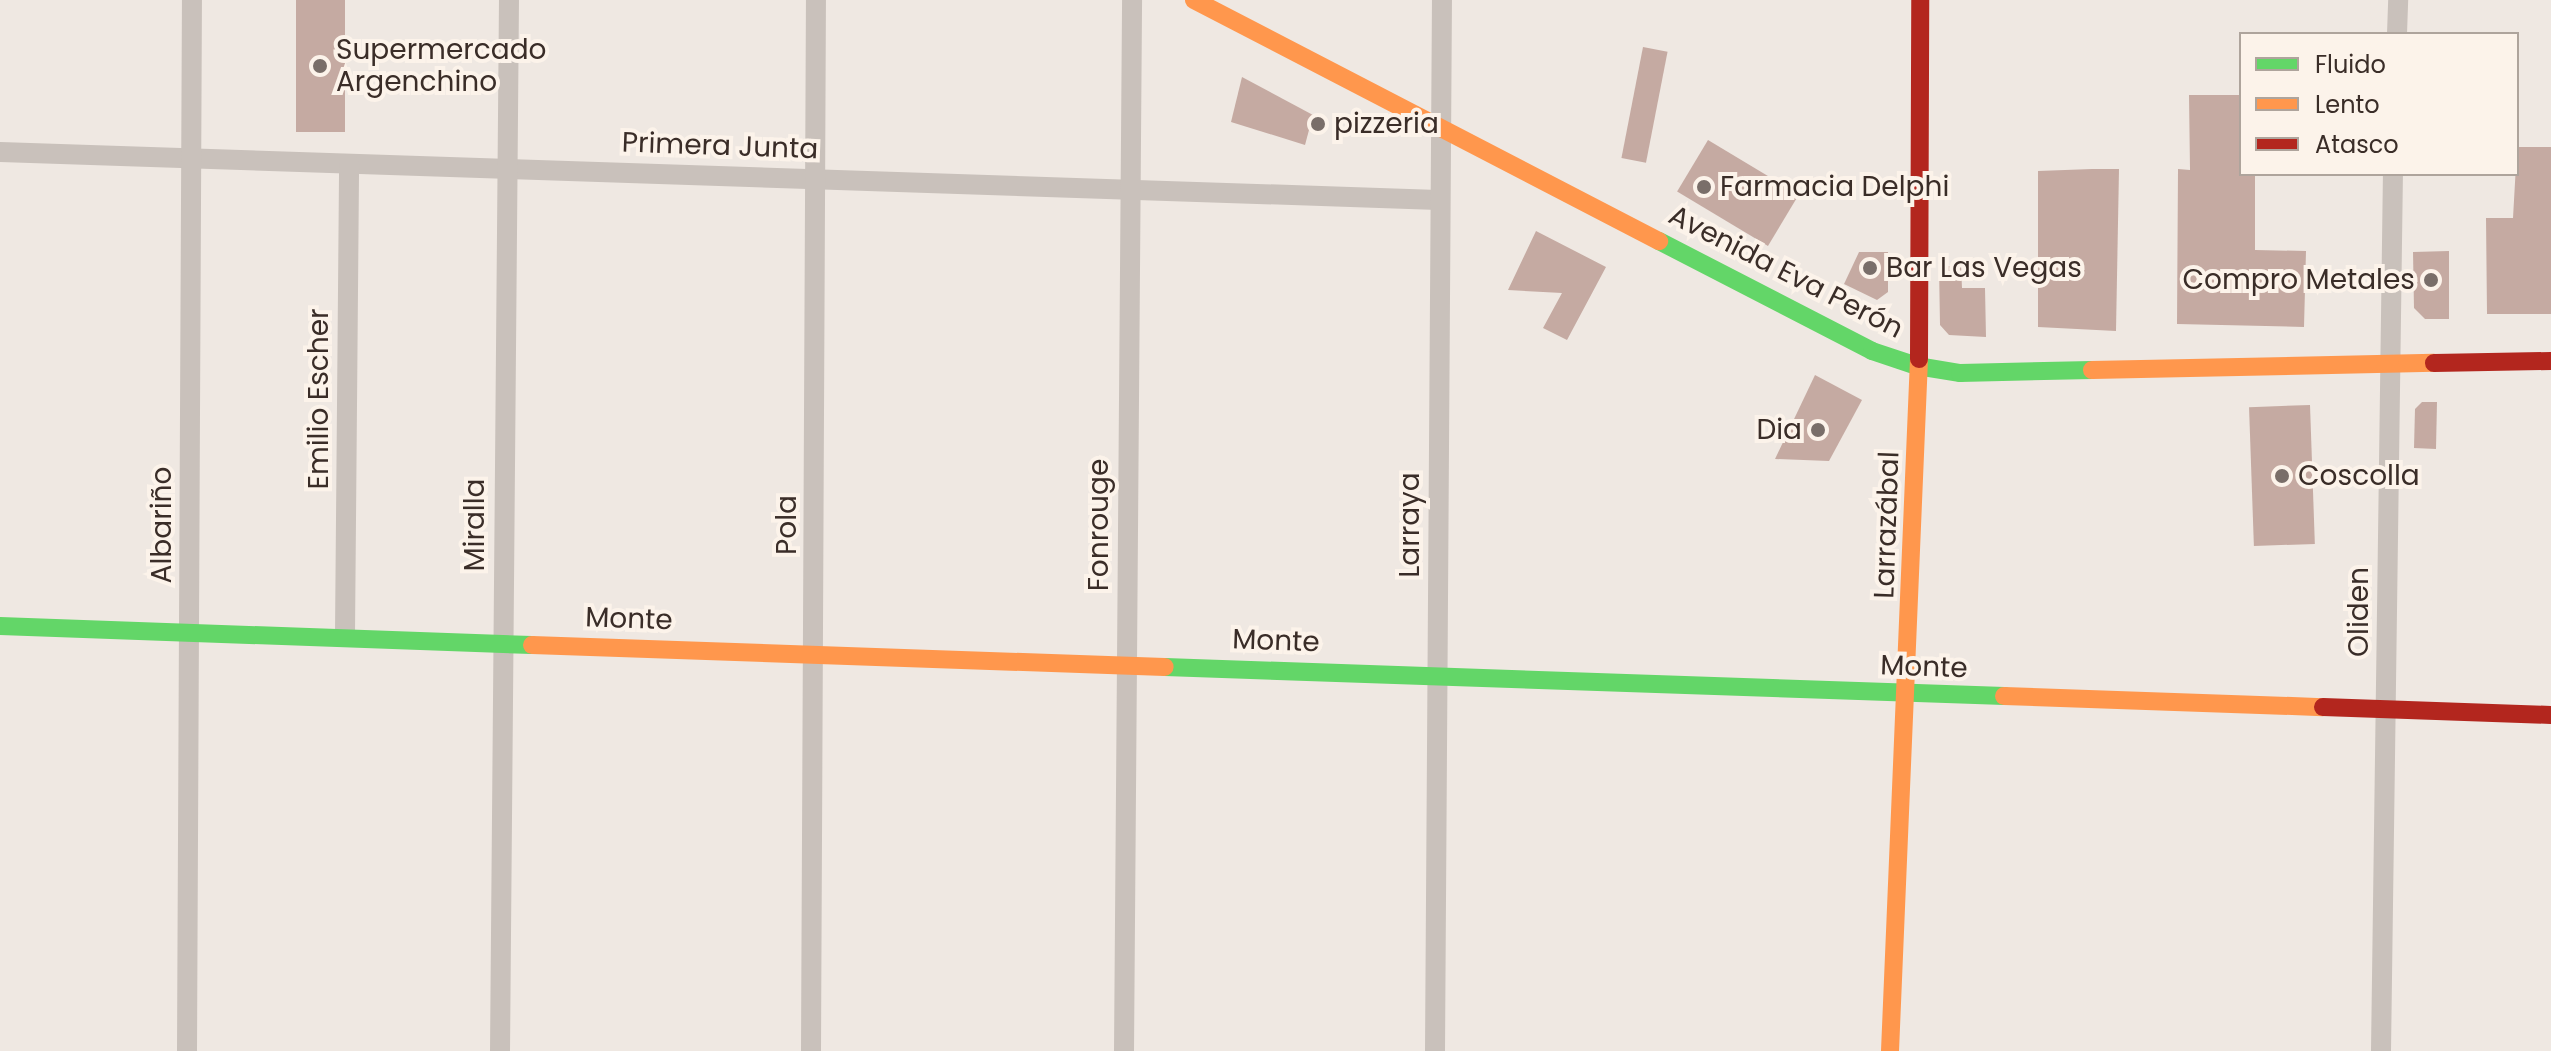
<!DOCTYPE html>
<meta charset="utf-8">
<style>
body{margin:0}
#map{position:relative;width:2551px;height:1051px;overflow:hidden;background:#efe8e2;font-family:Poppins,sans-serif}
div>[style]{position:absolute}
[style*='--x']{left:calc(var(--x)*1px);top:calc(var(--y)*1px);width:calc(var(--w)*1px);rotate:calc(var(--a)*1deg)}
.building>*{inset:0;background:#c5aaa2;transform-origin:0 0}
.street>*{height:20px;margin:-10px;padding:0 10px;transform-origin:10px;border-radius:10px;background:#c9c1bb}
.fast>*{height:18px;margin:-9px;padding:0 9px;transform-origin:9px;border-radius:9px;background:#63d668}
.slow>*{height:18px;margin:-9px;padding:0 9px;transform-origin:9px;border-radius:9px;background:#ff974d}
.jam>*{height:18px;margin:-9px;padding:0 9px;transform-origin:9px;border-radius:9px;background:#b3261e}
.dots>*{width:22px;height:22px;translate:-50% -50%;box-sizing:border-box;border:4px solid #fcf3ea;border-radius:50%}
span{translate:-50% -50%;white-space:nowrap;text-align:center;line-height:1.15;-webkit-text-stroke:8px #fcf3ea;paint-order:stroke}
.poi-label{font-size:28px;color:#3a2d28}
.left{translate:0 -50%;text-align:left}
.right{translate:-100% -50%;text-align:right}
.street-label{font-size:28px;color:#3a2d28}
.legend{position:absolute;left:2239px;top:32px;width:280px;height:144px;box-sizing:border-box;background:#fcf3ea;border:2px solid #aea49c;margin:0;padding:10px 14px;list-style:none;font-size:24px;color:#3a2d28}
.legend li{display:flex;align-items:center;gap:16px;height:40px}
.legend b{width:40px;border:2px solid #aea49c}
</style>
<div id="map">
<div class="building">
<i style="left:296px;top:0;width:49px;height:132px"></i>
<i style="left:1643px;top:47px;width:25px;height:113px;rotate:11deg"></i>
<i style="clip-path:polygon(1242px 77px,1313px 115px,1305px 145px,1231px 122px)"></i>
<i style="clip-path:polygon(2189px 95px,2241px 95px,2241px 174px,2255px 174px,2255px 250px,2306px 251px,2304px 327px,2177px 324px,2178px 169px,2190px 170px)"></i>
<i style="left:1708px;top:140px;width:106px;height:60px;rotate:31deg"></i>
<i style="clip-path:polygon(2517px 147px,2551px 147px,2551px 314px,2487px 314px,2486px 218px,2513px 218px)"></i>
<i style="clip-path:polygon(2092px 169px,2119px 169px,2116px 331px,2038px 327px,2038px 171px)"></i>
<i style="clip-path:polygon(1536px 231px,1606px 267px,1567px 340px,1543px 328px,1562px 293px,1508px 290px)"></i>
<i style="clip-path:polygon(2449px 251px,2449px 319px,2425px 319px,2414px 308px,2413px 252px)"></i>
<i style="clip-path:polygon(1859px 252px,1888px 252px,1888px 292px,1877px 300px,1844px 284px)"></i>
<i style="clip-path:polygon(1939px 266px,1961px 266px,1962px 288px,1985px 288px,1986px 337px,1949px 335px,1940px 325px)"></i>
<i style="clip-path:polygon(1815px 375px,1862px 400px,1829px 461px,1775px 459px)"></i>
<i style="clip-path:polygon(2422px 402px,2437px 402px,2436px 449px,2414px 448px,2415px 409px)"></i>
<i style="left:2310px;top:405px;width:139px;height:61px;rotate:88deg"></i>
</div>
<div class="street">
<i style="--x:2397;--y:34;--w:34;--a:-88"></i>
<i style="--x:0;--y:152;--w:1439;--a:1.91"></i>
<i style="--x:345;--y:634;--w:470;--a:-89.5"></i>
<i style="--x:187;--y:1051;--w:1051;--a:-89.73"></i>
<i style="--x:500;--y:1051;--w:1051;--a:-89.51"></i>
<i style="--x:811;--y:1051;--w:1051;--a:-89.73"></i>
<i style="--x:1124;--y:1051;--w:1051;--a:-89.56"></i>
<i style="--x:1435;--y:1051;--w:1051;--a:-89.62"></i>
<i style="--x:2381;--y:1051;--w:877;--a:-89.22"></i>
</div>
<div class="fast">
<i style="--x:1659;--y:241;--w:240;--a:27.3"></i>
<i style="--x:1872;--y:351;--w:47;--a:18.4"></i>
<i style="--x:1917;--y:366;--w:44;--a:9.2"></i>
<i style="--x:1960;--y:373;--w:132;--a:-1.3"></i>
<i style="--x:0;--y:626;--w:532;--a:2.05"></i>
<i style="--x:1165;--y:667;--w:840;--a:1.98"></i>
</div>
<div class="slow">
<i style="--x:1194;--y:0;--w:524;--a:27.4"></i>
<i style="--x:2092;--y:370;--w:342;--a:-1.2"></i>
<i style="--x:532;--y:645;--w:633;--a:1.99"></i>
<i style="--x:2004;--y:696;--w:319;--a:2"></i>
<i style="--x:1890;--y:1051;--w:693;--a:-87.6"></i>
</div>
<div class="jam">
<i style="--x:1919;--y:359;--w:359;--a:-89.8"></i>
<i style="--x:2434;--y:363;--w:117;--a:-1"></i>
<i style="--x:2323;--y:707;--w:228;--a:2"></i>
</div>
<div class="dots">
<i style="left:320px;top:66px;background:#796e69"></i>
<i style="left:1318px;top:124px;background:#796e69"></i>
<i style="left:1704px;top:187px;background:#796e69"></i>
<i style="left:1870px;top:268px;background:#796e69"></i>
<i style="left:2431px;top:280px;background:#796e69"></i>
<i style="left:1818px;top:430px;background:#796e69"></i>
<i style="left:2282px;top:476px;background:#796e69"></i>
</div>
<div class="poi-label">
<span class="left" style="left:336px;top:66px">Supermercado<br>Argenchino</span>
<span class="left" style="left:1334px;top:124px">pizzeria</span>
<span class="left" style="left:1720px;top:187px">Farmacia Delphi</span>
<span class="left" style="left:1886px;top:268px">Bar Las Vegas</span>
<span class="right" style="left:2415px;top:280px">Compro Metales</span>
<span class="right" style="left:1802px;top:430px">Dia</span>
<span class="left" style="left:2298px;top:476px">Coscolla</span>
</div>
<div class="street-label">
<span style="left:720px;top:146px;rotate:2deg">Primera Junta</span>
<span style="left:1786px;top:272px;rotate:27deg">Avenida Eva Perón</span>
<span style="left:319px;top:399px;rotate:-90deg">Emilio Escher</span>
<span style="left:162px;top:525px;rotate:-90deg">Albariño</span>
<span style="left:475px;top:525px;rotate:-90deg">Miralla</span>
<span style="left:787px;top:525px;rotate:-90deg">Pola</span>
<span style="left:1099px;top:525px;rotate:-90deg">Fonrouge</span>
<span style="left:1410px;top:525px;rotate:-90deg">Larraya</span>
<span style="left:1887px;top:525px;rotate:-88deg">Larrazábal</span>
<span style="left:2359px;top:612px;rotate:-90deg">Oliden</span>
<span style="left:629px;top:619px;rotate:2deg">Monte</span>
<span style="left:1276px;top:641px;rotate:2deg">Monte</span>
<span style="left:1924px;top:667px;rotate:2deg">Monte</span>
</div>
<ul class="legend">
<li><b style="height:10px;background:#63d668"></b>Fluido</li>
<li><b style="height:10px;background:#ff974d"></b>Lento</li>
<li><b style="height:10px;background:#b3261e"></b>Atasco</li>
</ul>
</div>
